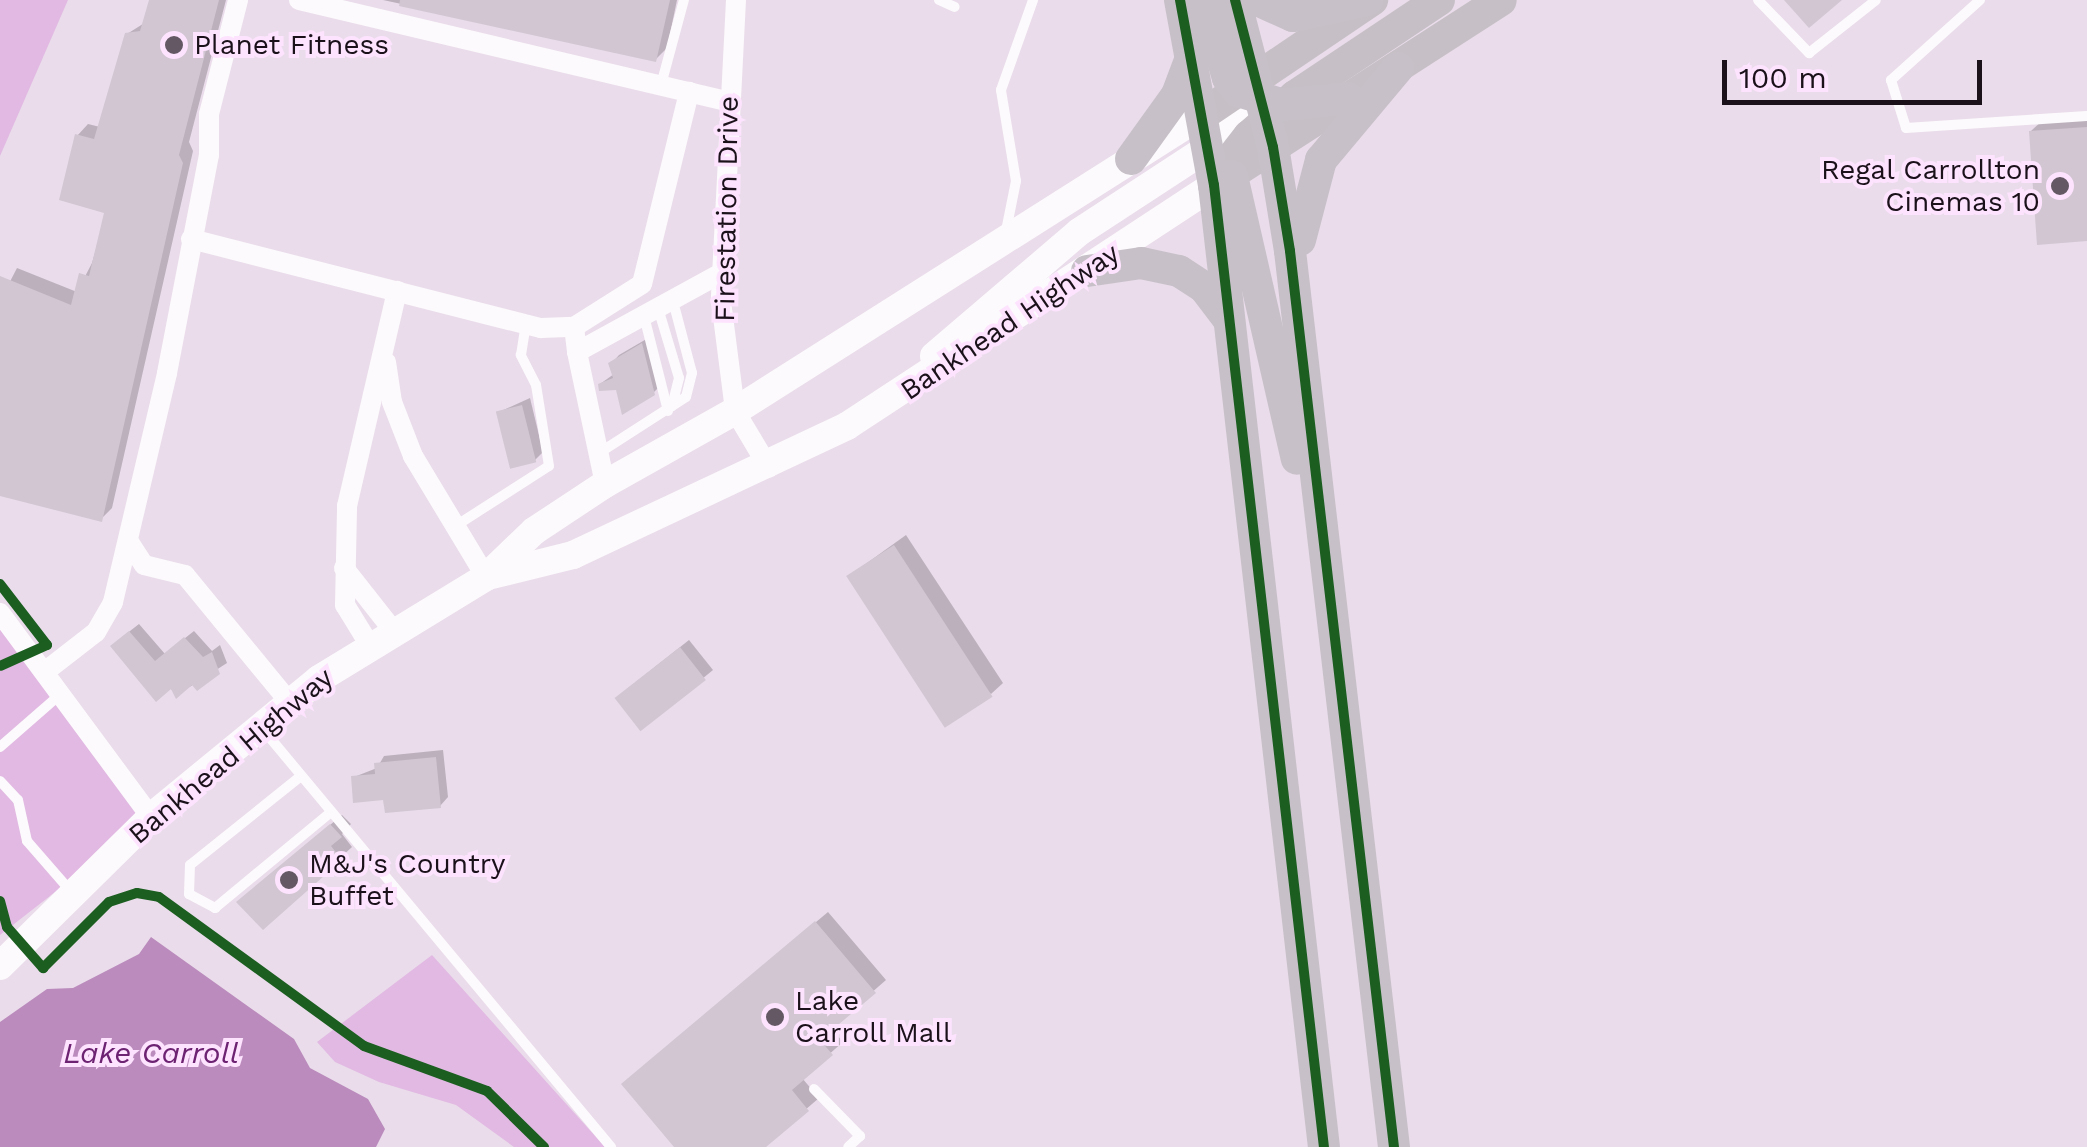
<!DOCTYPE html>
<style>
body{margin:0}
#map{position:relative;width:2087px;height:1147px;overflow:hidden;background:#eadceb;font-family:"Work Sans",sans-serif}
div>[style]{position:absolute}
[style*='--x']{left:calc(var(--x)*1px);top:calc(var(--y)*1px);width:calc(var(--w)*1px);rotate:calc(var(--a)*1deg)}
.green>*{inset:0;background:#e1b9e2}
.water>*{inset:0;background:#ba8bbc}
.shadow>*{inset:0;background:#0003}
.building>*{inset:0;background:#d1c6d2;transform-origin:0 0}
.service>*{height:10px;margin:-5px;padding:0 5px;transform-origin:5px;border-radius:5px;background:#fcfafc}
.minor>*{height:20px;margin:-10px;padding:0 10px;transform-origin:10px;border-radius:10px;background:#fcfafc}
.secondary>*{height:28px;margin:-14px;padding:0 14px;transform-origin:14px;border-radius:14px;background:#fcfafc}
.primary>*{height:32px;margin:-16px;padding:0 16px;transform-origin:16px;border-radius:16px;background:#c6c0c6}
.trunk>*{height:32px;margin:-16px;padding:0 16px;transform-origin:16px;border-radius:16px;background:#c7c0c8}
.cycleway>*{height:10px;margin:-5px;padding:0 5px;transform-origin:5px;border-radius:5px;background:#1b5e20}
.dots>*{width:28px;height:28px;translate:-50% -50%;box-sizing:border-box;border:5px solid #fde3fe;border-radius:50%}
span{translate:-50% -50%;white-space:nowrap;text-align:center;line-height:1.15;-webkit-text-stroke:8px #fde3fe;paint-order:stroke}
.poi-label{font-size:28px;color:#1a111a}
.left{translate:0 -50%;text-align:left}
.right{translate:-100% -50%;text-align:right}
.street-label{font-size:28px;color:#1a111a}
.water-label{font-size:30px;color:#6d2272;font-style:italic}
.scale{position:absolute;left:1722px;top:60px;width:260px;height:45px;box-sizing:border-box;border:5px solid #1a111a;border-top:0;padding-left:12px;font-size:30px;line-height:35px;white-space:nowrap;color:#1a111a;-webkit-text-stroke:8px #fde3fe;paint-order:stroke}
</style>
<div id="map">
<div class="green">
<i style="clip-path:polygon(0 0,68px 0,0 156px)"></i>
<i style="clip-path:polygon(0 623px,151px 817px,0 935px)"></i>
<i style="clip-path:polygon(432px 955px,605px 1147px,514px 1147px,456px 1105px,379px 1082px,335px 1062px,317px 1042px)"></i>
</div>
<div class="water">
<i style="clip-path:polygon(151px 937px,294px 1039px,310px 1068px,368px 1099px,385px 1129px,376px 1147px,0 1147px,0 1022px,47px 989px,73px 988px,139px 954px)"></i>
</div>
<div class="shadow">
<i style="clip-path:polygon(152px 0,226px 0,189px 142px,193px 151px,112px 508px,101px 519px,0 493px,0 301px,17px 268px,77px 292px,92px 263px,107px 211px,77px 136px,88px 124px,100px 127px,127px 34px,146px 22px)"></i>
<i style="clip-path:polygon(383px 0,677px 0,667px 48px,656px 59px)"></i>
<i style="clip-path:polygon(2087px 118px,2087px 239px,2031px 131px,2043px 120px)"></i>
<i style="clip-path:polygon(650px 337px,662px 384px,653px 393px,600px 384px,614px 374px,611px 364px,619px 355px)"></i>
<i style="clip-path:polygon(530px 398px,543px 452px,535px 460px,499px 412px)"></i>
<i style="clip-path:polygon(906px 535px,1003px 683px,991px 694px,849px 576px)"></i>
<i style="clip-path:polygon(139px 624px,165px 654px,194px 631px,212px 651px,220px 645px,227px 663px,177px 695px,121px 638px)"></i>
<i style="clip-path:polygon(689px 640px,713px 670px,642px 728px,626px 690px)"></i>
<i style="clip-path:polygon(443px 750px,448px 797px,440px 806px,385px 797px,354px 777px,377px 768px,384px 756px)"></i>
<i style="clip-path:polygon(342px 815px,351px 824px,342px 834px,352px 847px,340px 858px,251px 891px)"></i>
<i style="clip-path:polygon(828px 912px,886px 980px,831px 1028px,843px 1042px,802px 1078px,819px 1098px,762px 1147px,677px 1147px,636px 1073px)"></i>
</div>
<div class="building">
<i style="clip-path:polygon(149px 0,219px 0,179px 155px,183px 163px,102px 522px,0 496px,0 276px,71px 305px,79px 273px,89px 276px,104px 213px,59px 200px,75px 134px,94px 139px,125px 33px,140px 31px)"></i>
<i style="clip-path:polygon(400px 0,670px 0,656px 62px,399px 6px)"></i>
<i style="clip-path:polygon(1784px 0,1842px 0,1809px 28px)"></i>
<i style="clip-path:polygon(2087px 127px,2087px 241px,2037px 245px,2029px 131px)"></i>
<i style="clip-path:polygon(642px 343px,655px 395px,622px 415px,616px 390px,599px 391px,598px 384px,613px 378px,608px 363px)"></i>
<i style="left:522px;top:405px;width:59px;height:27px;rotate:76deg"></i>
<i style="left:894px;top:545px;width:181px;height:57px;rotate:57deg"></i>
<i style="clip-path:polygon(129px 631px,155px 661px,184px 637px,203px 657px,212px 652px,220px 674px,197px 691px,192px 685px,176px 699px,171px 689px,156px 702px,110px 646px)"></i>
<i style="left:680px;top:647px;width:42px;height:83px;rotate:52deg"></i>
<i style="clip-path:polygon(436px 757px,441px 808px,385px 813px,383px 800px,353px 803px,351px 776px,375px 774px,374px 763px)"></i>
<i style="clip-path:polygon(330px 824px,342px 837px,331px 846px,342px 860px,263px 930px,236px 902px)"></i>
<i style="clip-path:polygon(815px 921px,876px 993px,820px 1040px,833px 1055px,792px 1090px,809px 1111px,766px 1147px,674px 1147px,621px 1084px)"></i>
</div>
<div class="service">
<i style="--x:939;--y:0;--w:17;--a:24"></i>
<i style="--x:1758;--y:0;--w:74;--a:46.1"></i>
<i style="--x:1809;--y:53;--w:85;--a:-38.3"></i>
<i style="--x:1980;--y:0;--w:120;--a:138"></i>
<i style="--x:1891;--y:80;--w:50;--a:72.6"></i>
<i style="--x:1906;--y:128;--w:181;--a:-3.8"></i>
<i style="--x:661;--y:85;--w:88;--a:-74.9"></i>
<i style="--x:1913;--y:208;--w:52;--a:0"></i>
<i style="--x:1006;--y:231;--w:51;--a:-78.7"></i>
<i style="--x:1016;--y:181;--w:92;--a:-99.4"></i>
<i style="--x:1001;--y:90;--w:96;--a:-70.4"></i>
<i style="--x:658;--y:308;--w:73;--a:73.3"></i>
<i style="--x:679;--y:378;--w:29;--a:104"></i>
<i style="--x:644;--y:316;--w:98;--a:75.8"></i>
<i style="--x:599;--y:453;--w:103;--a:-32.8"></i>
<i style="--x:686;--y:397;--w:25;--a:-76"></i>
<i style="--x:692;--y:373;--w:74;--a:-104.8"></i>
<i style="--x:457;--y:525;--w:109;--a:-32.7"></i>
<i style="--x:549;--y:466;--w:82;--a:-99.1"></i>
<i style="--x:536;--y:385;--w:34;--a:-117"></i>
<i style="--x:521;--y:355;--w:31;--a:-81"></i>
<i style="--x:261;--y:727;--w:547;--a:50.19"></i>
<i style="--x:0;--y:747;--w:82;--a:-41.1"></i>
<i style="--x:301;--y:776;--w:142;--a:141.3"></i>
<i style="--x:190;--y:865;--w:29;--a:92"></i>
<i style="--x:189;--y:894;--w:30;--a:28"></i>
<i style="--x:215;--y:908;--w:151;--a:-39.6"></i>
<i style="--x:0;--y:781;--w:26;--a:47"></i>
<i style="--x:18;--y:800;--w:42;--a:77.6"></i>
<i style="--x:27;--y:841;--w:70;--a:49"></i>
<i style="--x:814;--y:1089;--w:66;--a:45.6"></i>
<i style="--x:860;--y:1136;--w:16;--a:137"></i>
</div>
<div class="minor">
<i style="--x:299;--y:0;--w:440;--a:13.3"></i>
<i style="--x:736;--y:0;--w:301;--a:92.9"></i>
<i style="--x:721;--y:301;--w:111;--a:82.7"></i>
<i style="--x:735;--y:411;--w:66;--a:59.2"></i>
<i style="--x:191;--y:239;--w:361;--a:14.3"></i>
<i style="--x:541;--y:328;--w:33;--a:-2"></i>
<i style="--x:574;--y:327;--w:25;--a:83"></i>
<i style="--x:577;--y:352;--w:164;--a:-28.7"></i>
<i style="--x:574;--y:327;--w:80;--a:-32.3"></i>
<i style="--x:642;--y:284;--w:198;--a:-76.2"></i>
<i style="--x:577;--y:352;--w:135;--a:78"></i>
<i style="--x:386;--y:362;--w:40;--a:81.5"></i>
<i style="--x:392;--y:402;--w:58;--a:68.7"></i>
<i style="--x:413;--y:456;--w:141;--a:58.9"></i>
<i style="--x:129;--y:542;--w:27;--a:57"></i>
<i style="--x:144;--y:565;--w:42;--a:13.7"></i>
<i style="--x:185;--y:575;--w:166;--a:50.6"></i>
<i style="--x:344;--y:568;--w:78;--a:51.8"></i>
<i style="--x:0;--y:613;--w:254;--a:53.5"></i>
<i style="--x:369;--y:644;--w:46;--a:-121.6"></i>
<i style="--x:345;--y:605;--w:99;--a:-88.8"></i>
<i style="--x:347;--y:506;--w:221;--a:-76.9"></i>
<i style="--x:47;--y:670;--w:62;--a:-37.8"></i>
<i style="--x:96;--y:632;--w:34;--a:-60"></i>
<i style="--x:113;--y:602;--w:235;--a:-76.7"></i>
<i style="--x:167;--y:373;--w:222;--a:-79.1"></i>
<i style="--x:209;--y:155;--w:41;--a:-90"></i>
<i style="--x:209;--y:114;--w:118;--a:-75.7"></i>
</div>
<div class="secondary">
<i style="--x:934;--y:356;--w:191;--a:-40.5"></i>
<i style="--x:1079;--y:232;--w:170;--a:-33.2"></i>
<i style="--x:1221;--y:139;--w:40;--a:-51"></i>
<i style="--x:1246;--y:108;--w:32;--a:-70"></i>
<i style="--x:488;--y:576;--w:88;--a:-13.9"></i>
<i style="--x:573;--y:555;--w:303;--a:-25.2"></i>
<i style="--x:847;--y:426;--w:439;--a:-33.3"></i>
<i style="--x:0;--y:966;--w:212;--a:-44.6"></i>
<i style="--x:151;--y:817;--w:217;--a:-39.4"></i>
<i style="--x:319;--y:679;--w:196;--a:-31.4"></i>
<i style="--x:486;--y:577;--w:66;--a:-43.8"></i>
<i style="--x:534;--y:531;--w:85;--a:-33.5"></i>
<i style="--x:605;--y:484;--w:149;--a:-29.3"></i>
<i style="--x:735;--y:411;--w:557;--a:-32.38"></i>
</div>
<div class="primary">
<i style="--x:1205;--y:113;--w:202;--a:-34.1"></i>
<i style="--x:1224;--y:168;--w:41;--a:-52"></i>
<i style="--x:1249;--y:136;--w:61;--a:-41"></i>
<i style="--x:1295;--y:96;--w:173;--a:-33.7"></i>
<i style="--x:1214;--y:185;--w:341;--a:-32.8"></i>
</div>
<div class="trunk">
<i style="--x:1180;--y:0;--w:188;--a:79.6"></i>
<i style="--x:1214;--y:185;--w:968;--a:83.48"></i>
<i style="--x:1205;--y:0;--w:81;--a:73.6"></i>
<i style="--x:1228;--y:78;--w:16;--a:52"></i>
<i style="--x:1238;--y:91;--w:48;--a:16.9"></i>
<i style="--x:1284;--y:105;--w:64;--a:-6.2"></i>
<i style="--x:1235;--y:0;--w:152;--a:75.5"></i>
<i style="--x:1273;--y:147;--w:105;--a:80.7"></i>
<i style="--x:1290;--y:251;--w:902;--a:83.38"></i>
<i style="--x:1257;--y:0;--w:39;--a:24"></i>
<i style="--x:1293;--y:16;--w:76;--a:-12.2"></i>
<i style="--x:1131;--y:159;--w:79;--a:-54.3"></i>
<i style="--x:1177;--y:95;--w:43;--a:-69.4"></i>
<i style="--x:1232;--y:176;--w:290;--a:77.1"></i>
<i style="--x:1300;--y:240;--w:83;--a:-75.3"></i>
<i style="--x:1321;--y:160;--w:120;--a:-50.1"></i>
<i style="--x:1087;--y:271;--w:55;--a:-8.4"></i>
<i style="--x:1141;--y:263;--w:39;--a:12"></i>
<i style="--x:1179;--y:271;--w:30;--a:33"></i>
<i style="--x:1204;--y:287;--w:41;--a:52.9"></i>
</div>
<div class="cycleway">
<i style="--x:1180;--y:0;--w:188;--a:79.6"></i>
<i style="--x:1214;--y:185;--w:968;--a:83.48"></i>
<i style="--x:1235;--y:0;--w:152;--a:75.5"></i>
<i style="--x:1273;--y:147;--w:105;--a:80.7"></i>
<i style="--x:1290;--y:251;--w:902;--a:83.38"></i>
<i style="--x:0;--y:584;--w:77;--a:52.4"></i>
<i style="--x:47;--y:645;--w:51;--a:155.9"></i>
<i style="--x:0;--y:901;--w:27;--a:75"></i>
<i style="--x:7;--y:927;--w:55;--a:48.7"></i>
<i style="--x:43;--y:968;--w:93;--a:-45"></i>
<i style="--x:109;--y:902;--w:29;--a:-18"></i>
<i style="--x:137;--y:893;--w:22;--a:10"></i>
<i style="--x:159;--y:897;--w:253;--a:36"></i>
<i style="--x:364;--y:1046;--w:131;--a:20.1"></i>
<i style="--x:487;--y:1091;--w:80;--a:44.5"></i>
</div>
<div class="dots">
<i style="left:174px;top:45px;background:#635863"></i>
<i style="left:2060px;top:186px;background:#635863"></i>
<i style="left:289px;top:880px;background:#635863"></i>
<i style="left:775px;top:1017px;background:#635863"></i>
</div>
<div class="poi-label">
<span class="left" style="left:194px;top:45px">Planet Fitness</span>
<span class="right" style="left:2040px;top:186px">Regal Carrollton<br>Cinemas 10</span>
<span class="left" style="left:309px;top:880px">M&amp;J's Country<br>Buffet</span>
<span class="left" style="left:795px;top:1017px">Lake<br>Carroll Mall</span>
</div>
<div class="street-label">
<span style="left:727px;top:209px;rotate:-89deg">Firestation Drive</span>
<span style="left:1010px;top:322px;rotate:-34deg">Bankhead Highway</span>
<span style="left:231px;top:756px;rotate:-40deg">Bankhead Highway</span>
</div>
<div class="water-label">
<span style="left:151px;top:1053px">Lake Carroll</span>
</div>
<div class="scale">100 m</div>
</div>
